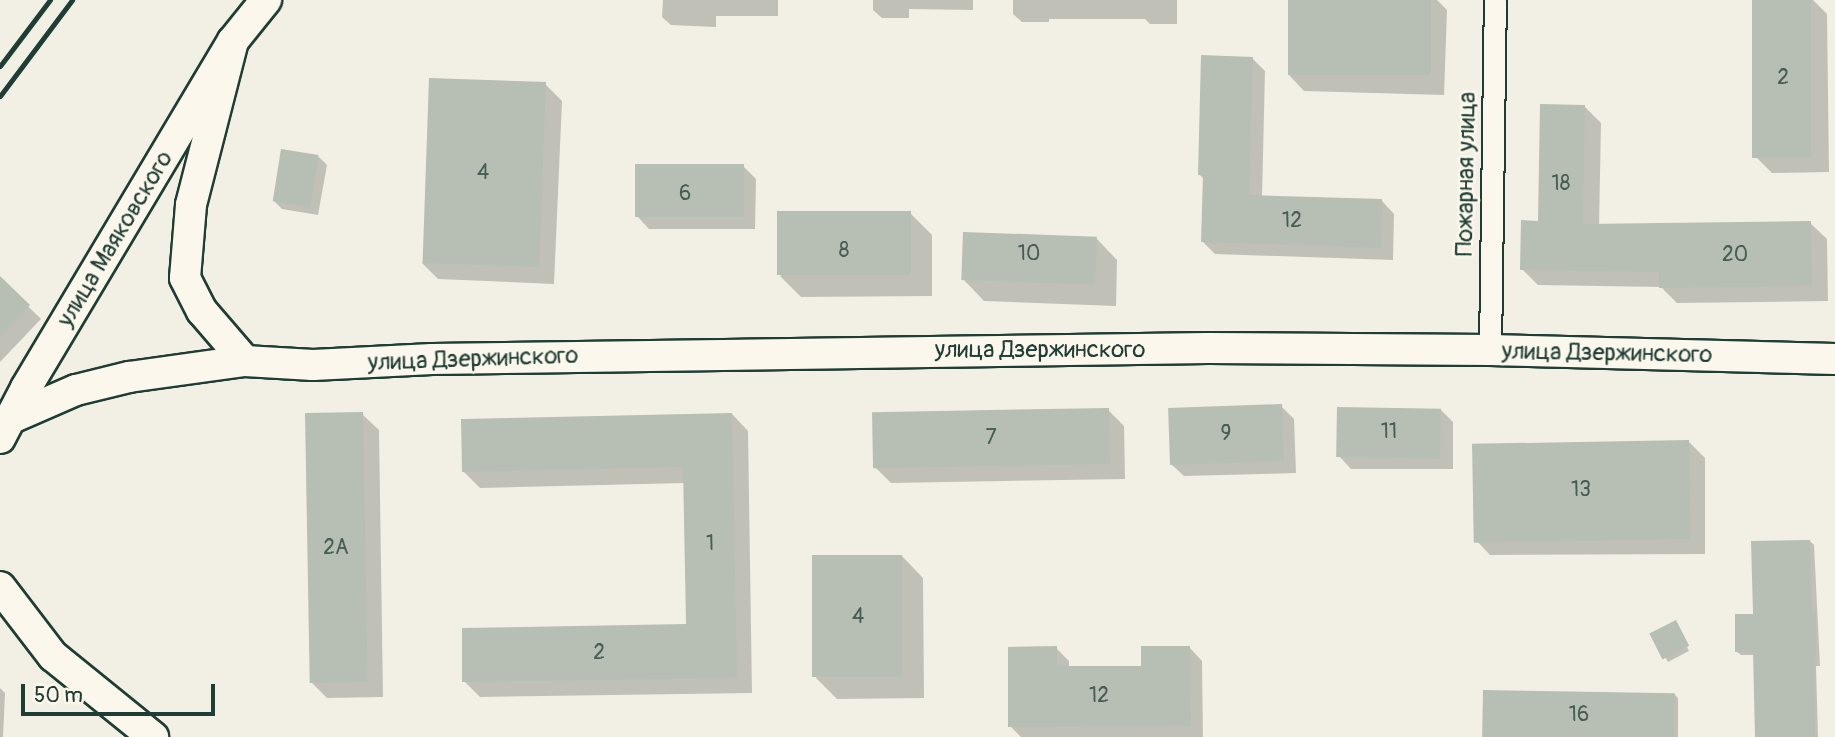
<!DOCTYPE html>
<meta charset="utf-8">
<style>
body{margin:0}
#map{position:relative;width:1835px;height:737px;overflow:hidden;background:#f2f0e5;font-family:Pangolin,sans-serif}
div>[style]{position:absolute}
[style*='--x']{left:calc(var(--x)*1px);top:calc(var(--y)*1px);width:calc(var(--w)*1px);rotate:calc(var(--a)*1deg)}
.shadow>*{inset:0;background:#0003}
.building>*{inset:0;background:#b7beb3;transform-origin:0 0}
.roads{filter:drop-shadow(2px 0 #1f3d34) drop-shadow(-2px 0 #1f3d34) drop-shadow(0 2px #1f3d34) drop-shadow(0 -2px #1f3d34)}
.street>*{height:21px;margin:-10.5px;padding:0 10.5px;transform-origin:10.5px;border-radius:10.5px;background:#fbf7ec}
.secondary>*{height:30px;margin:-15px;padding:0 15px;transform-origin:15px;border-radius:15px;background:#fbf7ec}
.rail>*{height:5px;margin:-2.5px;padding:0 2.5px;transform-origin:2.5px;border-radius:2.5px;background:#1f3d34}
span{translate:-50% -50%;white-space:nowrap;text-align:center;line-height:1.15;-webkit-text-stroke:5px #fbf7ec;paint-order:stroke}
.number-label{font-size:21px;color:#455d54}
.number-label span{-webkit-text-stroke-width:0}
.street-label{font-size:24px;color:#1f3d34}
.scale{position:absolute;left:21px;top:684px;width:194px;height:32px;box-sizing:border-box;border:4px solid #1f3d34;border-top:0;padding-left:9px;font-size:21px;line-height:24px;white-space:nowrap;color:#1f3d34;-webkit-text-stroke:5px #fbf7ec;paint-order:stroke}
</style>
<div id="map">
<div class="shadow">
<i style="clip-path:polygon(663px 0,778px 0,778px 16px,716px 16px,716px 27px,671px 25px,662px 17px)"></i>
<i style="clip-path:polygon(873px 0,973px 0,973px 10px,909px 9px,909px 18px,882px 18px,873px 10px)"></i>
<i style="clip-path:polygon(1013px 0,1177px 0,1177px 24px,1150px 24px,1145px 19px,1049px 19px,1049px 22px,1022px 22px,1013px 14px)"></i>
<i style="clip-path:polygon(1290px 0,1437px 0,1447px 10px,1444px 95px,1304px 91px,1288px 74px)"></i>
<i style="clip-path:polygon(1753px 0,1813px 0,1827px 14px,1829px 172px,1772px 173px,1756px 157px)"></i>
<i style="clip-path:polygon(1252px 58px,1265px 71px,1262px 198px,1382px 201px,1394px 214px,1393px 260px,1215px 254px,1203px 242px,1205px 180px,1200px 175px)"></i>
<i style="clip-path:polygon(546px 85px,562px 101px,554px 284px,438px 279px,422px 263px)"></i>
<i style="clip-path:polygon(1585px 107px,1601px 123px,1599px 227px,1810px 223px,1827px 239px,1828px 301px,1677px 303px,1661px 287px,1538px 285px,1522px 269px)"></i>
<i style="clip-path:polygon(319px 157px,327px 165px,318px 215px,282px 209px,273px 200px)"></i>
<i style="clip-path:polygon(743px 166px,756px 179px,755px 229px,649px 229px,637px 216px)"></i>
<i style="clip-path:polygon(910px 213px,932px 235px,932px 296px,801px 297px,780px 276px)"></i>
<i style="clip-path:polygon(1096px 238px,1117px 260px,1116px 306px,984px 301px,963px 279px)"></i>
<i style="clip-path:polygon(0 279px,41px 319px,0 362px)"></i>
<i style="clip-path:polygon(1281px 406px,1294px 419px,1296px 473px,1184px 476px,1171px 464px)"></i>
<i style="clip-path:polygon(1440px 409px,1453px 422px,1453px 469px,1351px 469px,1339px 456px)"></i>
<i style="clip-path:polygon(1108px 410px,1124px 426px,1125px 479px,891px 483px,875px 467px)"></i>
<i style="clip-path:polygon(362px 414px,379px 430px,383px 697px,327px 698px,311px 682px)"></i>
<i style="clip-path:polygon(732px 414px,748px 431px,752px 693px,480px 697px,464px 681px,688px 626px,685px 483px,480px 488px,464px 472px)"></i>
<i style="clip-path:polygon(1689px 442px,1705px 458px,1705px 554px,1490px 555px,1474px 538px)"></i>
<i style="clip-path:polygon(1810px 541px,1814px 545px,1820px 666px,1816px 666px,1818px 737px,1757px 737px,1755px 655px,1741px 655px,1737px 652px)"></i>
<i style="clip-path:polygon(902px 556px,923px 578px,924px 698px,837px 699px,816px 678px)"></i>
<i style="clip-path:polygon(1676px 625px,1689px 651px,1668px 662px,1652px 635px)"></i>
<i style="clip-path:polygon(1056px 648px,1069px 661px,1069px 668px,1143px 667px,1190px 648px,1202px 661px,1203px 737px,1021px 737px,1010px 726px)"></i>
<i style="clip-path:polygon(0 688px,5px 693px,3px 737px,0 737px)"></i>
<i style="clip-path:polygon(1674px 694px,1678px 698px,1678px 737px,1485px 737px)"></i>
</div>
<div class="building">
<i style="left:1288px;top:0;width:143px;height:75px"></i>
<i style="left:1752px;top:0;width:59px;height:158px"></i>
<i style="clip-path:polygon(1201px 55px,1253px 57px,1249px 195px,1382px 199px,1381px 248px,1201px 242px,1203px 175px,1198px 175px)"></i>
<i style="left:429px;top:78px;width:117px;height:185px;rotate:2deg"></i>
<i style="clip-path:polygon(1540px 104px,1585px 105px,1583px 224px,1811px 221px,1812px 286px,1659px 288px,1659px 272px,1520px 270px,1521px 220px,1538px 221px)"></i>
<i style="left:281px;top:149px;width:38px;height:53px;rotate:9deg"></i>
<i style="left:635px;top:164px;width:109px;height:53px"></i>
<i style="left:911px;top:211px;width:64px;height:134px;rotate:90deg"></i>
<i style="left:963px;top:232px;width:134px;height:48px;rotate:2deg"></i>
<i style="clip-path:polygon(0 276px,30px 305px,0 337px)"></i>
<i style="left:1282px;top:404px;width:57px;height:114px;rotate:88deg"></i>
<i style="left:1337px;top:407px;width:104px;height:50px;rotate:1deg"></i>
<i style="left:1109px;top:408px;width:56px;height:237px;rotate:89deg"></i>
<i style="left:363px;top:412px;width:270px;height:58px;rotate:89deg"></i>
<i style="clip-path:polygon(732px 413px,737px 678px,462px 682px,462px 628px,686px 624px,683px 467px,462px 472px,461px 419px)"></i>
<i style="left:1689px;top:440px;width:99px;height:217px;rotate:89deg"></i>
<i style="clip-path:polygon(1810px 540px,1812px 612px,1816px 611px,1815px 737px,1755px 737px,1753px 652px,1735px 652px,1735px 614px,1753px 614px,1751px 541px)"></i>
<i style="left:902px;top:555px;width:122px;height:90px;rotate:90deg"></i>
<i style="left:1676px;top:620px;width:29px;height:30px;rotate:63deg"></i>
<i style="clip-path:polygon(1057px 646px,1057px 666px,1141px 666px,1141px 646px,1190px 646px,1191px 726px,1008px 727px,1008px 647px)"></i>
<i style="left:1483px;top:690px;width:192px;height:47px;rotate:1deg"></i>
</div>
<div class="roads">
<div class="street">
<i style="--x:1490;--y:350;--w:350;--a:-89.2"></i>
</div>
<div class="secondary">
<i style="--x:233;--y:41;--w:169;--a:104.4"></i>
<i style="--x:191;--y:205;--w:73;--a:94.7"></i>
<i style="--x:185;--y:278;--w:37;--a:63"></i>
<i style="--x:202;--y:311;--w:66;--a:49.3"></i>
<i style="--x:245;--y:361;--w:68;--a:3.4"></i>
<i style="--x:313;--y:365;--w:119;--a:-2.9"></i>
<i style="--x:432;--y:359;--w:776;--a:-0.81"></i>
<i style="--x:1208;--y:348;--w:282;--a:0.4"></i>
<i style="--x:1490;--y:350;--w:345;--a:1.5"></i>
<i style="--x:7;--y:420;--w:75;--a:-23.5"></i>
<i style="--x:76;--y:390;--w:55;--a:-13.8"></i>
<i style="--x:129;--y:377;--w:117;--a:-7.9"></i>
<i style="--x:0;--y:438;--w:56;--a:-62.5"></i>
<i style="--x:26;--y:388;--w:404;--a:-59.2"></i>
<i style="--x:233;--y:41;--w:53;--a:-51.2"></i>
<i style="--x:0;--y:587;--w:87;--a:52.5"></i>
<i style="--x:53;--y:656;--w:129;--a:39"></i>
</div>
</div>
<div class="rail">
<i style="--x:0;--y:66;--w:83;--a:-52.9"></i>
<i style="--x:0;--y:96;--w:120;--a:-53.1"></i>
</div>
<div class="number-label">
<span style="left:1783px;top:78px">2</span>
<span style="left:483px;top:173px">4</span>
<span style="left:1561px;top:184px">18</span>
<span style="left:685px;top:194px">6</span>
<span style="left:1292px;top:221px">12</span>
<span style="left:844px;top:251px">8</span>
<span style="left:1029px;top:254px">10</span>
<span style="left:1735px;top:255px">20</span>
<span style="left:1389px;top:432px">11</span>
<span style="left:1226px;top:434px">9</span>
<span style="left:991px;top:438px">7</span>
<span style="left:1581px;top:490px">13</span>
<span style="left:710px;top:544px">1</span>
<span style="left:336px;top:548px">2А</span>
<span style="left:858px;top:617px">4</span>
<span style="left:599px;top:653px">2</span>
<span style="left:1099px;top:696px">12</span>
<span style="left:1579px;top:715px">16</span>
</div>
<div class="street-label">
<span style="left:1466px;top:174px;rotate:-89deg">Пожарная улица</span>
<span style="left:115px;top:239px;rotate:-59deg">улица Маяковского</span>
<span style="left:1040px;top:350px">улица Дзержинского</span>
<span style="left:1607px;top:353px;rotate:1deg">улица Дзержинского</span>
<span style="left:473px;top:359px;rotate:-2deg">улица Дзержинского</span>
</div>
<div class="scale">50 m</div>
</div>
